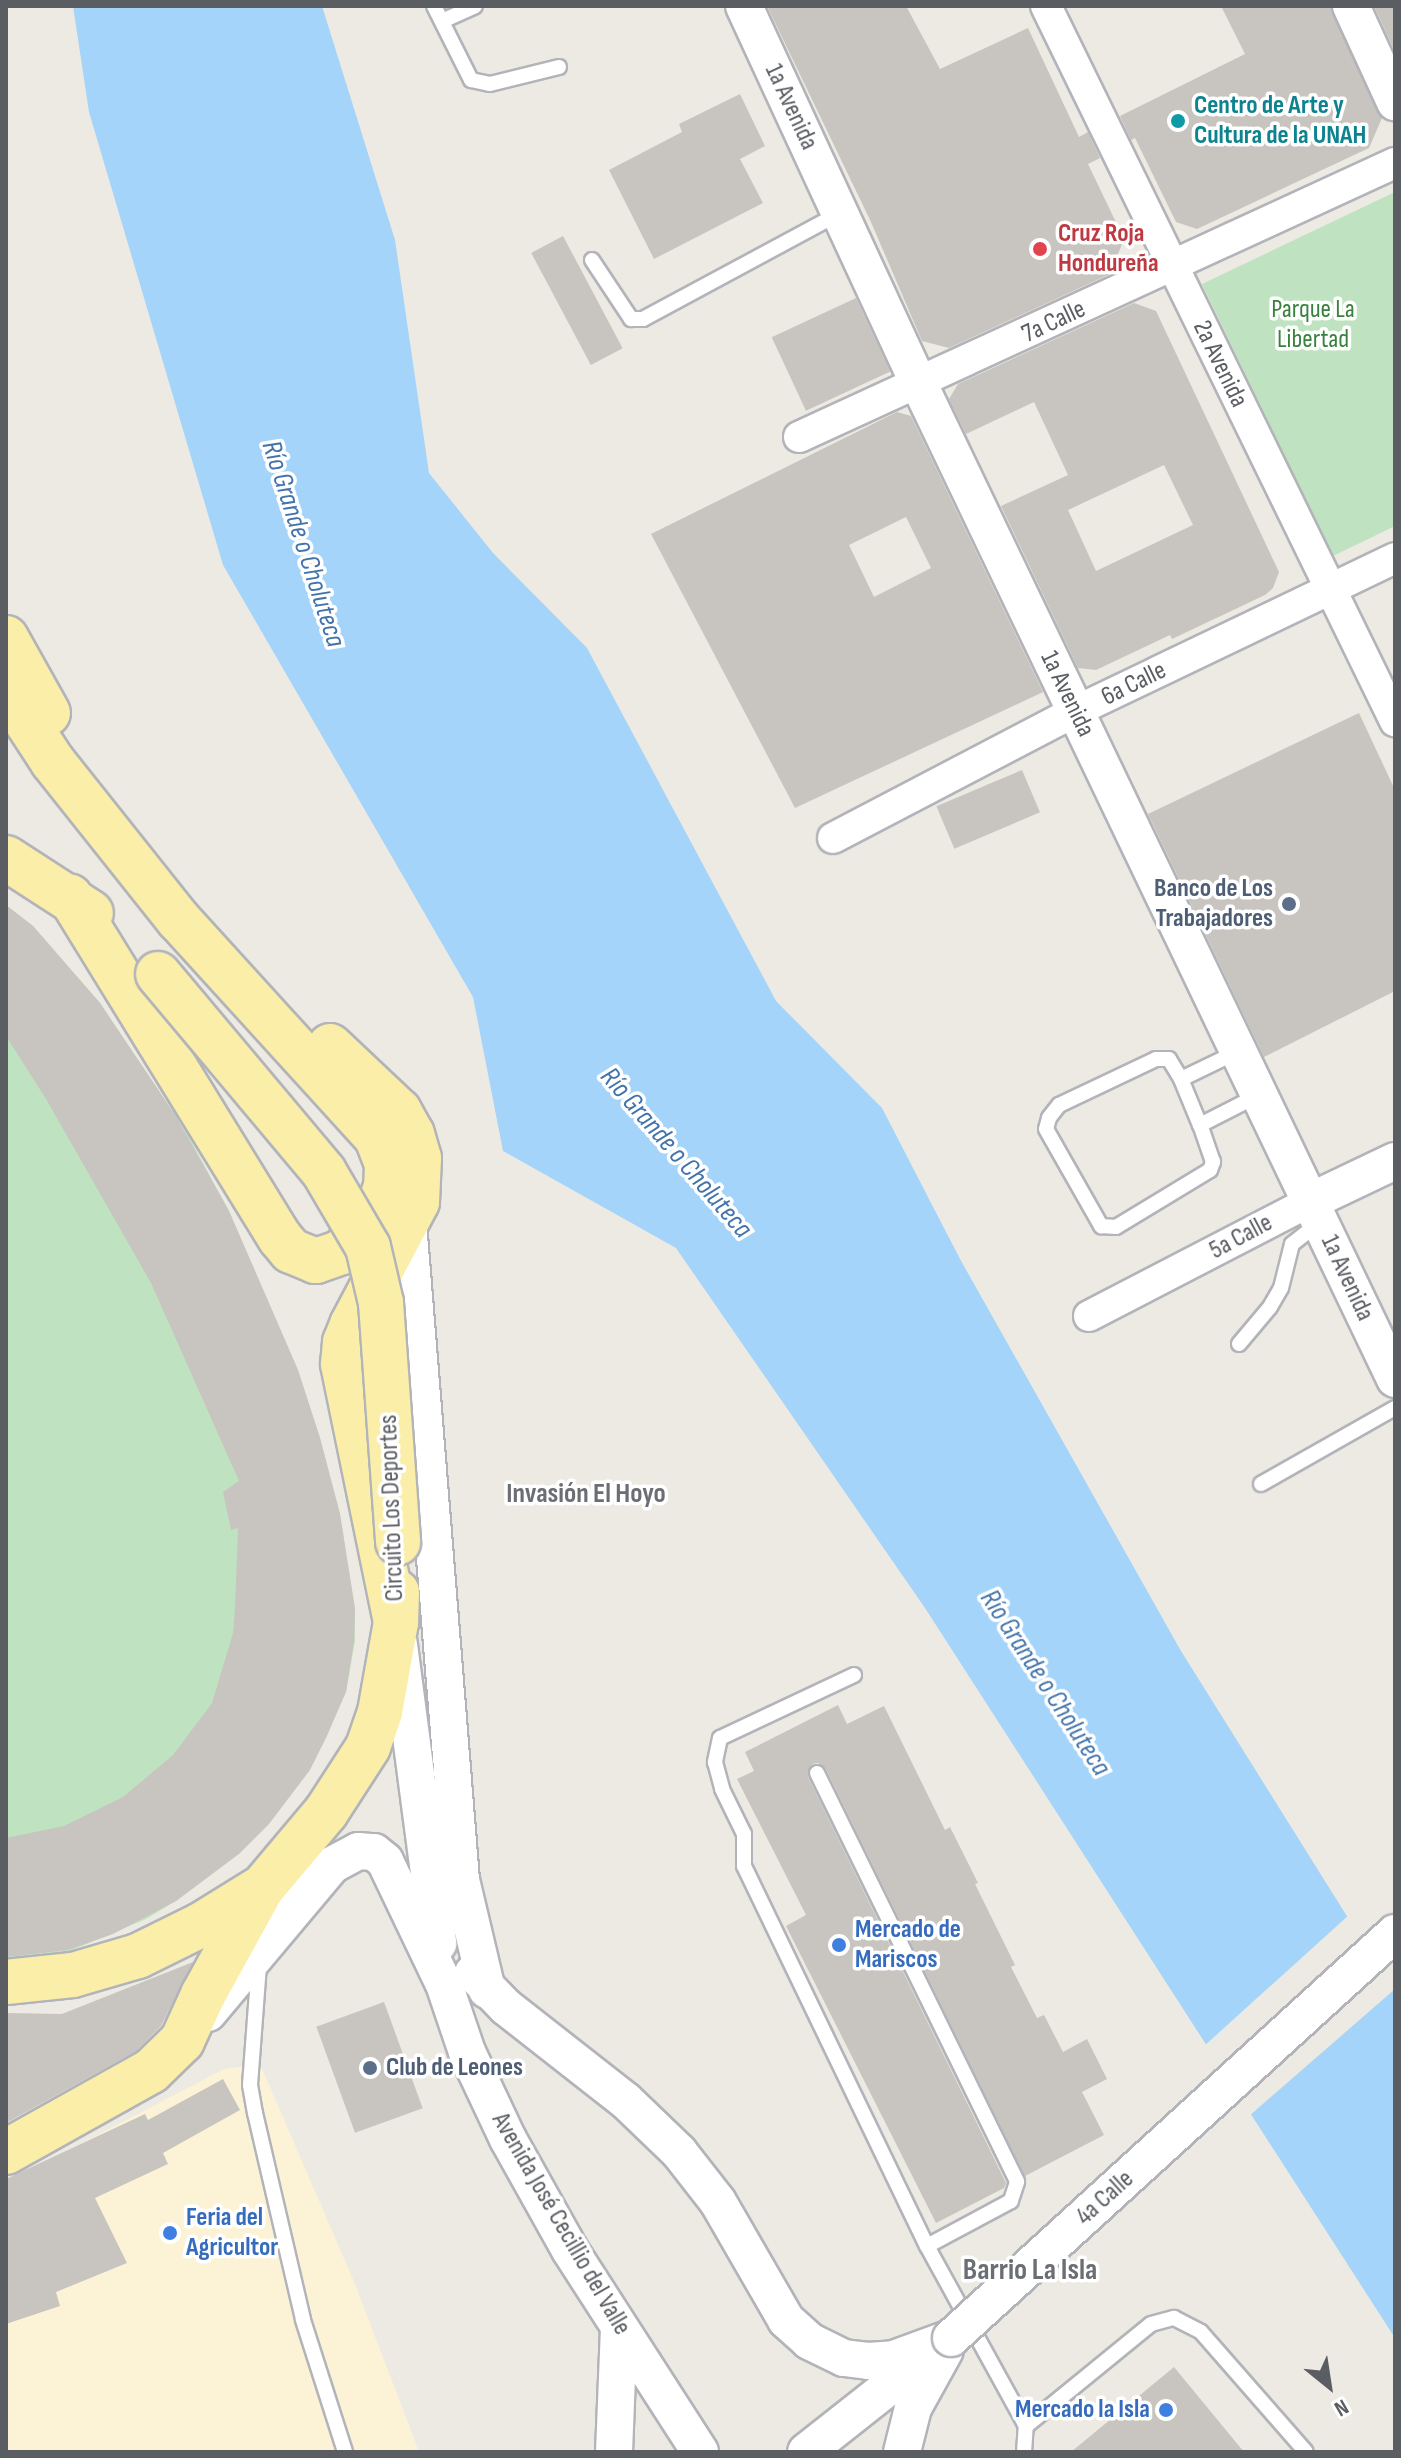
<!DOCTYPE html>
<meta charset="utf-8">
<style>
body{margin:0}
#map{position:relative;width:1401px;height:2458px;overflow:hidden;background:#eceae2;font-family:"Sofia Sans Condensed",sans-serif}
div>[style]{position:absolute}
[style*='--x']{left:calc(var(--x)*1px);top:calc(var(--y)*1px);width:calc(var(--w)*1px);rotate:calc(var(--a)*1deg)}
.commercial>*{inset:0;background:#fcf3d7}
.green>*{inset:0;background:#bfe3c0}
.water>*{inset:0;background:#a4d4fa}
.pier>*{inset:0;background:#eceae2}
.building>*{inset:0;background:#c8c4bf;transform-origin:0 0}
.roads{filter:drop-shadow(2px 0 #b2b4b9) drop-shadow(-2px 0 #b2b4b9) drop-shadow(0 2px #b2b4b9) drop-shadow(0 -2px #b2b4b9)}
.service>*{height:14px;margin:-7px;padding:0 7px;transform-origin:7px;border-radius:7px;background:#fff}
.minor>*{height:30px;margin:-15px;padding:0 15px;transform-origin:15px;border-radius:15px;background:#fff}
.tertiary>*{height:36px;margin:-18px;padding:0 18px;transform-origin:18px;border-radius:18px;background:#fff}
.primary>*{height:44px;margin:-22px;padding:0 22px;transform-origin:22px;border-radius:22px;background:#faeea9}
.bridges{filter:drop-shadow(2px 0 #b2b4b9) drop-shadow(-2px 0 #b2b4b9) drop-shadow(0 2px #b2b4b9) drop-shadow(0 -2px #b2b4b9)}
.tertiary-bridge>*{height:36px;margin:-18px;padding:0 18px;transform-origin:18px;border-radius:18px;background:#fff}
.primary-bridge>*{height:44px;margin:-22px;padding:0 22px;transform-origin:22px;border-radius:22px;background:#faeea9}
.dots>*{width:22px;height:22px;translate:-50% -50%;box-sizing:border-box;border:4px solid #fff;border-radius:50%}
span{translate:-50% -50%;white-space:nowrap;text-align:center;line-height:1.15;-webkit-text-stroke:7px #fff;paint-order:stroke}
.culture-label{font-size:26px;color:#0d838f;font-weight:700}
.left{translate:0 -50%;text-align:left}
.street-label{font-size:26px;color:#5a5d62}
.health-label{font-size:26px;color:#be3a42;font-weight:700}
.park-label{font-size:26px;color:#39823d}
.service-label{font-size:26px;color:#4e5e75;font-weight:700}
.right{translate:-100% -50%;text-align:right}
.shop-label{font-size:26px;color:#366cbe;font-weight:700}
.water-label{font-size:28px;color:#4274ab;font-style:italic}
.neighbourhood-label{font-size:28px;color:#6b6f74;font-weight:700}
.quarter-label{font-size:30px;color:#6b6f74;font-weight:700}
.frame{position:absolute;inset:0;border:8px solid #5a5d62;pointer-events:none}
.north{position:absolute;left:1289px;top:2346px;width:80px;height:80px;-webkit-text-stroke:6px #fff;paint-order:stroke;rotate:150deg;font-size:22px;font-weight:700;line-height:32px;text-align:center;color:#5a5d62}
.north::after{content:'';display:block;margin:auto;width:28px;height:36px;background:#5a5d62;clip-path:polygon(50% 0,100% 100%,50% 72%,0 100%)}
</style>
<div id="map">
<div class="commercial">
<i style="clip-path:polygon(260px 2064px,355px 2284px,419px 2452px,6px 2452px,6px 2183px,224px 2069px)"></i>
</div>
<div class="green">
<i style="clip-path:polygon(1395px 192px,1395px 526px,1333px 556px,1202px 284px)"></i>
<i style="clip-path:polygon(6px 905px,33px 926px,100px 1003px,189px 1137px,229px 1211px,298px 1370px,320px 1438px,340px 1514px,355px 1609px,355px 1641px,346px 1692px,240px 1853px,176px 1901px,146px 1919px,70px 1951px,6px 1963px)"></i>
</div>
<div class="water">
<i style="clip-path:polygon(73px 6px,322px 6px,395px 240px,429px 473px,493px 553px,587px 648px,776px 1001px,882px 1108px,960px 1259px,1181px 1651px,1395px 1993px,1395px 2338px,925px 1608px,676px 1248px,503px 1151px,473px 997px,223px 565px,89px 112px)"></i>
</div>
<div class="pier">
<i style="clip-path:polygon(1350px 1914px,1395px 1989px,1248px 2117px,1203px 2047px)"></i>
</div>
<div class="building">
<i style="clip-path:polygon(767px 6px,906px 6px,940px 69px,1028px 28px,1079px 137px,1088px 132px,1100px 158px,1088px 164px,1124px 239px,1110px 274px,949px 348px,922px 341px,871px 222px)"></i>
<i style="clip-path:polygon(1221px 6px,1330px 6px,1382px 118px,1369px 148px,1197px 229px,1176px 222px,1135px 138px,1131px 140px,1120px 116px,1245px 54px)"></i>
<i style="clip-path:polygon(1374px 6px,1395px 6px,1395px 52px)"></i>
<i style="clip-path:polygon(740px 94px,765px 146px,740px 159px,763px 203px,654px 259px,609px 170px,682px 132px,679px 124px)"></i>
<i style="left:563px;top:236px;width:127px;height:36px;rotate:62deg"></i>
<i style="left:856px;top:298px;width:81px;height:93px;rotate:65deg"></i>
<i style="clip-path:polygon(evenodd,1134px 303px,1156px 311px,1279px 572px,1273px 588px,1265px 595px,1172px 639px,1170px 635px,1096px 670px,1078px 668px,1001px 506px,1068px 475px,1034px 402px,966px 434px,949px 399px,958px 384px,1134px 303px,1164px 465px,1193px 525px,1096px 571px,1068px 510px,1164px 465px)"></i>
<i style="clip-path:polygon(evenodd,897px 412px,911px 416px,1043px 692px,795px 808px,651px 534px,897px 412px,906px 517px,931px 568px,874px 597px,849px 545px,906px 517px)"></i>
<i style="clip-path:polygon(1359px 713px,1395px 790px,1395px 991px,1264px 1057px,1148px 814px)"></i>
<i style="left:1022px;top:770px;width:46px;height:93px;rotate:67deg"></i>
<i style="clip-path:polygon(6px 905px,33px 926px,100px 1003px,176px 1116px,229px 1211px,298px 1370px,320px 1438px,340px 1514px,355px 1609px,354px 1641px,346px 1692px,326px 1738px,310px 1770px,269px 1824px,240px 1853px,176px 1901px,113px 1934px,68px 1950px,6px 1957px,6px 1838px,64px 1826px,123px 1797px,173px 1755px,212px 1703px,233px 1633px,235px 1607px,238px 1528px,231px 1530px,223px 1492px,239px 1481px,151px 1283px,46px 1099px,6px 1036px)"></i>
<i style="clip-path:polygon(838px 1705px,847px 1724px,884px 1706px,945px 1830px,950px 1827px,978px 1883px,975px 1884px,1015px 1965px,1011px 1967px,1037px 2018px,1044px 2015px,1063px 2052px,1087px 2039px,1107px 2079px,1082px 2092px,1104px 2135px,1025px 2176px,826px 1769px,818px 1763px,812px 1764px,808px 1777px,1006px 2183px,1004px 2188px,936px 2223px,786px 1926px,806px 1915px,737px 1779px,754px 1771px,745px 1752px)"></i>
<i style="clip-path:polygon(193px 1962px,161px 2026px,136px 2051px,6px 2123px,6px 2013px,62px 2014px)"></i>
<i style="left:384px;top:2002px;width:113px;height:72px;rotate:70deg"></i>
<i style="clip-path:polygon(223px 2079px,240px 2110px,163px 2153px,168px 2164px,95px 2198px,127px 2263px,56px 2292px,60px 2306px,6px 2324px,6px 2179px,145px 2114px,148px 2120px)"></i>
<i style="clip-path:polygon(1174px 2367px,1244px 2452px,1071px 2452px)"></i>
</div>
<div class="roads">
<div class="service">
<i style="--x:434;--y:6;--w:83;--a:63.4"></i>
<i style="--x:471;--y:80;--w:19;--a:12"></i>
<i style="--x:490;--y:84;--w:71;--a:-13.8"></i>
<i style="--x:442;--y:21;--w:36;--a:-24"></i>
<i style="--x:592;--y:260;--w:71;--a:56.5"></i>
<i style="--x:631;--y:319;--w:12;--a:0"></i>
<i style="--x:643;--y:319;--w:224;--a:-28.3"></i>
<i style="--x:1239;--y:1051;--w:64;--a:154.2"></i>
<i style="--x:1181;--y:1079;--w:23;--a:-121"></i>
<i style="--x:1169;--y:1059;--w:13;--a:180"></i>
<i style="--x:1156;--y:1059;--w:107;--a:154.6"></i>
<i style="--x:1059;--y:1105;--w:16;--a:128"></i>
<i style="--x:1049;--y:1118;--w:11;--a:105"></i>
<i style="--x:1046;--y:1129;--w:112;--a:60.4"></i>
<i style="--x:1101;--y:1226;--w:15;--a:4"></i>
<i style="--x:1116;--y:1227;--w:110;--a:-31.2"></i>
<i style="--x:1210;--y:1170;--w:9;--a:-69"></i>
<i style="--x:1213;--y:1162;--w:39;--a:-109"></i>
<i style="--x:1200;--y:1125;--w:66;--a:-27"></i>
<i style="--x:1181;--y:1079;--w:50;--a:67.6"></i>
<i style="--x:1239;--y:1344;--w:48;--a:-50"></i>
<i style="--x:1270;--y:1307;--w:22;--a:-60"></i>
<i style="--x:1281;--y:1288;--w:45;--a:-76"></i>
<i style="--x:1292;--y:1244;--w:36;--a:-38"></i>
<i style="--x:1261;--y:1484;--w:154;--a:-29.6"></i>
<i style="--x:854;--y:1675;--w:148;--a:154.8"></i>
<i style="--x:720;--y:1738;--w:25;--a:102"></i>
<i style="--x:715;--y:1762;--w:28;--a:75"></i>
<i style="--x:722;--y:1789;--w:50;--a:63.9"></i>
<i style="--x:744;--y:1834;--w:32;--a:90"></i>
<i style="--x:744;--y:1866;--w:422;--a:64.3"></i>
<i style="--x:927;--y:2246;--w:205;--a:61.2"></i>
<i style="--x:817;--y:1773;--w:455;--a:63.9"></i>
<i style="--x:1017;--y:2182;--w:20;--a:108"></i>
<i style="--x:1011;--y:2201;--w:95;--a:151.8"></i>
<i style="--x:259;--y:1965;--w:120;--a:94.3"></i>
<i style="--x:250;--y:2085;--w:28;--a:80"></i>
<i style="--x:255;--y:2113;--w:212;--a:76.9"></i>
<i style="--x:303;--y:2320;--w:139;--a:72.3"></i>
<i style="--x:1024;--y:2452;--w:26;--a:-86"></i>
<i style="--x:1026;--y:2426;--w:161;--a:-39.2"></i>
<i style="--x:1151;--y:2324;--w:24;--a:-15"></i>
<i style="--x:1174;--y:2318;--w:30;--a:27"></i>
<i style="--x:1201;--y:2332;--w:159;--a:48.8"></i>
</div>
<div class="minor">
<i style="--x:1046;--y:6;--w:796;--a:63.98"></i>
<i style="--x:799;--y:437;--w:656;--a:-24.69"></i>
<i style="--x:833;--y:838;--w:274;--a:-27.6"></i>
<i style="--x:1076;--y:711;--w:354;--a:-25.6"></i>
<i style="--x:1089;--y:1316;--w:250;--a:-27.4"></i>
</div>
<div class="tertiary">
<i style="--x:744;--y:6;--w:417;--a:65.2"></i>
<i style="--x:919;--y:384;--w:1103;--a:64.43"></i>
<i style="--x:1351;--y:6;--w:106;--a:65.4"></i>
<i style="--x:1311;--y:1201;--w:93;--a:-25.5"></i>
<i style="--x:408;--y:1223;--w:659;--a:85.39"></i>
<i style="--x:461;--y:1880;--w:113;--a:76.7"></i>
<i style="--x:399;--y:1645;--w:301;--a:82.5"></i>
<i style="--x:473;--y:1973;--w:47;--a:45.9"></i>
<i style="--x:506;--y:2007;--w:152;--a:38.1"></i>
<i style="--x:626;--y:2101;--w:74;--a:43.9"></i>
<i style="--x:679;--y:2152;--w:63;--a:52"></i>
<i style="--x:718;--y:2202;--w:136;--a:60"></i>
<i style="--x:786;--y:2320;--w:31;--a:42"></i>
<i style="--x:809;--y:2341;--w:39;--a:26"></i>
<i style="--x:844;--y:2358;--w:24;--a:7"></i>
<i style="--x:868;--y:2361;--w:26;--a:-4"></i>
<i style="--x:894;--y:2359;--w:61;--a:-20.2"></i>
<i style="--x:208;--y:2013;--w:193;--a:-50"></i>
<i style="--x:332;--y:1865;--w:30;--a:-28"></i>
<i style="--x:358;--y:1851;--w:16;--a:4"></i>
<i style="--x:374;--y:1852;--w:14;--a:39"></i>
<i style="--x:385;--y:1861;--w:136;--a:64.4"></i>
<i style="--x:444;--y:1984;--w:72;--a:71.3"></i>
<i style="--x:467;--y:2052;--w:96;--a:64.8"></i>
<i style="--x:508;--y:2139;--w:127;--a:60.8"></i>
<i style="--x:570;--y:2250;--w:240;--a:57.2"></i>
<i style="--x:614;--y:2452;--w:125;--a:-87.7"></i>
<i style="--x:806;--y:2452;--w:158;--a:-38.3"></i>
<i style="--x:902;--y:2452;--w:45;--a:-76"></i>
<i style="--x:913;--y:2408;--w:66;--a:-61.1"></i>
</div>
<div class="primary">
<i style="--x:6;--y:638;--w:86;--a:60.8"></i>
<i style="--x:6;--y:690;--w:86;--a:56.9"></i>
<i style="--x:53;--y:762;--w:201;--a:51.5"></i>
<i style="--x:178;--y:919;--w:296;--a:47.7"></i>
<i style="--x:377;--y:1138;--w:28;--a:69"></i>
<i style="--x:387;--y:1164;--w:23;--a:92"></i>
<i style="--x:386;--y:1187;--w:26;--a:111"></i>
<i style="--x:377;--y:1211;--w:54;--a:130.5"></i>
<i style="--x:342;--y:1252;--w:28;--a:161"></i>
<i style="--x:316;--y:1261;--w:27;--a:-158"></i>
<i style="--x:291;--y:1251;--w:17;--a:-130"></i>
<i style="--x:280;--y:1238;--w:401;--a:-121.6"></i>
<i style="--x:6;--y:858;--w:101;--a:32.9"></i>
<i style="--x:330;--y:1046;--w:95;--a:43.3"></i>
<i style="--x:399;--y:1111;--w:26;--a:61"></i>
<i style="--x:412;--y:1134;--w:25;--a:74"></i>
<i style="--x:419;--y:1158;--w:44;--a:92.6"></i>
<i style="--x:417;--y:1202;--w:139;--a:117.9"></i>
<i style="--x:352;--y:1325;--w:18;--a:112"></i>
<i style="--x:345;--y:1342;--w:22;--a:95"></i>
<i style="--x:343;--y:1364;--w:263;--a:78.4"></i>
<i style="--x:6;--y:1982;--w:67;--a:-6"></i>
<i style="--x:73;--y:1975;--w:68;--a:-16.3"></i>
<i style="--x:138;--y:1956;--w:70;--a:-26.2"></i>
<i style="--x:201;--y:1925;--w:68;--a:-31.8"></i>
<i style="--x:6;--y:2152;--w:166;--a:-29.2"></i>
<i style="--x:151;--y:2071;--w:43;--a:-44.1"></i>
<i style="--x:182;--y:2041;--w:51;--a:-65.5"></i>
<i style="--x:203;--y:1995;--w:122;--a:-61.1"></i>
<i style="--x:262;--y:1888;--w:99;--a:-49.9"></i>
<i style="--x:326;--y:1812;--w:77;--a:-57.1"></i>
<i style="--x:368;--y:1747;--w:37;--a:-71"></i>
<i style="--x:380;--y:1712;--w:91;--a:-79.9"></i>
<i style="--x:396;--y:1622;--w:30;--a:-88"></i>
</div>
</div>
<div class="bridges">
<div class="tertiary-bridge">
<i style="--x:951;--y:2338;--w:601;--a:-42.37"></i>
</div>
<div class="primary-bridge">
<i style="--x:158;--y:974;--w:258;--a:50"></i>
<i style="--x:324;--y:1172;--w:87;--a:59.6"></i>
<i style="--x:368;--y:1247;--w:57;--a:76.9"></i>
<i style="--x:381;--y:1303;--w:240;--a:85.9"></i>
</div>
</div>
<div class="dots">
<i style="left:1178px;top:121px;background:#0f9aa8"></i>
<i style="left:1040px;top:249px;background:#e0444e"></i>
<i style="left:1289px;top:904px;background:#5c6f8a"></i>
<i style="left:839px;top:1945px;background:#3f7fe0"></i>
<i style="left:370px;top:2068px;background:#5c6f8a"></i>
<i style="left:170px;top:2233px;background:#3f7fe0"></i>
<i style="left:1166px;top:2410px;background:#3f7fe0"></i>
</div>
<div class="culture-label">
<span class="left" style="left:1194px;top:121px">Centro de Arte y<br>Cultura de la UNAH</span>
</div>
<div class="street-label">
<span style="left:791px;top:107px;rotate:65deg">1a Avenida</span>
<span style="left:1054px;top:322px;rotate:-25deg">7a Calle</span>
<span style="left:1220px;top:364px;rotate:64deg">2a Avenida</span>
<span style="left:1134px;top:684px;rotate:-26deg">6a Calle</span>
<span style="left:1067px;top:694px;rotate:64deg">1a Avenida</span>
<span style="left:1241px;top:1237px;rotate:-28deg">5a Calle</span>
<span style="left:1347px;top:1278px;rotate:65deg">1a Avenida</span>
<span style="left:392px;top:1508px;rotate:-92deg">Circuito Los Deportes</span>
<span style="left:1105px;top:2198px;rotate:-42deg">4a Calle</span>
<span style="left:561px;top:2224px;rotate:60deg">Avenida José Cecillio del Valle</span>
</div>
<div class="health-label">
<span class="left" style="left:1058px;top:249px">Cruz Roja<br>Hondureña</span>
</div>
<div class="park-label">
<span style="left:1313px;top:325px">Parque La<br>Libertad</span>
</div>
<div class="service-label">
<span class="right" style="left:1273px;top:904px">Banco de Los<br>Trabajadores</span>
<span class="left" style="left:386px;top:2068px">Club de Leones</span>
</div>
<div class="shop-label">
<span class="left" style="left:855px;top:1945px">Mercado de<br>Mariscos</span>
<span class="left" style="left:186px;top:2233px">Feria del<br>Agricultor</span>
<span class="right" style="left:1150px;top:2410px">Mercado la Isla</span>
</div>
<div class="water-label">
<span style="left:303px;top:544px;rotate:72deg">Río Grande o Choluteca</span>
<span style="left:676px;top:1153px;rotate:49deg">Río Grande o Choluteca</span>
<span style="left:1045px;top:1683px;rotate:57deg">Río Grande o Choluteca</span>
</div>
<div class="neighbourhood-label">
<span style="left:586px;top:1494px">Invasión El Hoyo</span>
</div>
<div class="quarter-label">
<span style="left:1030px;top:2270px">Barrio La Isla</span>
</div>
<div class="frame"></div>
<div class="north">N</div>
</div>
